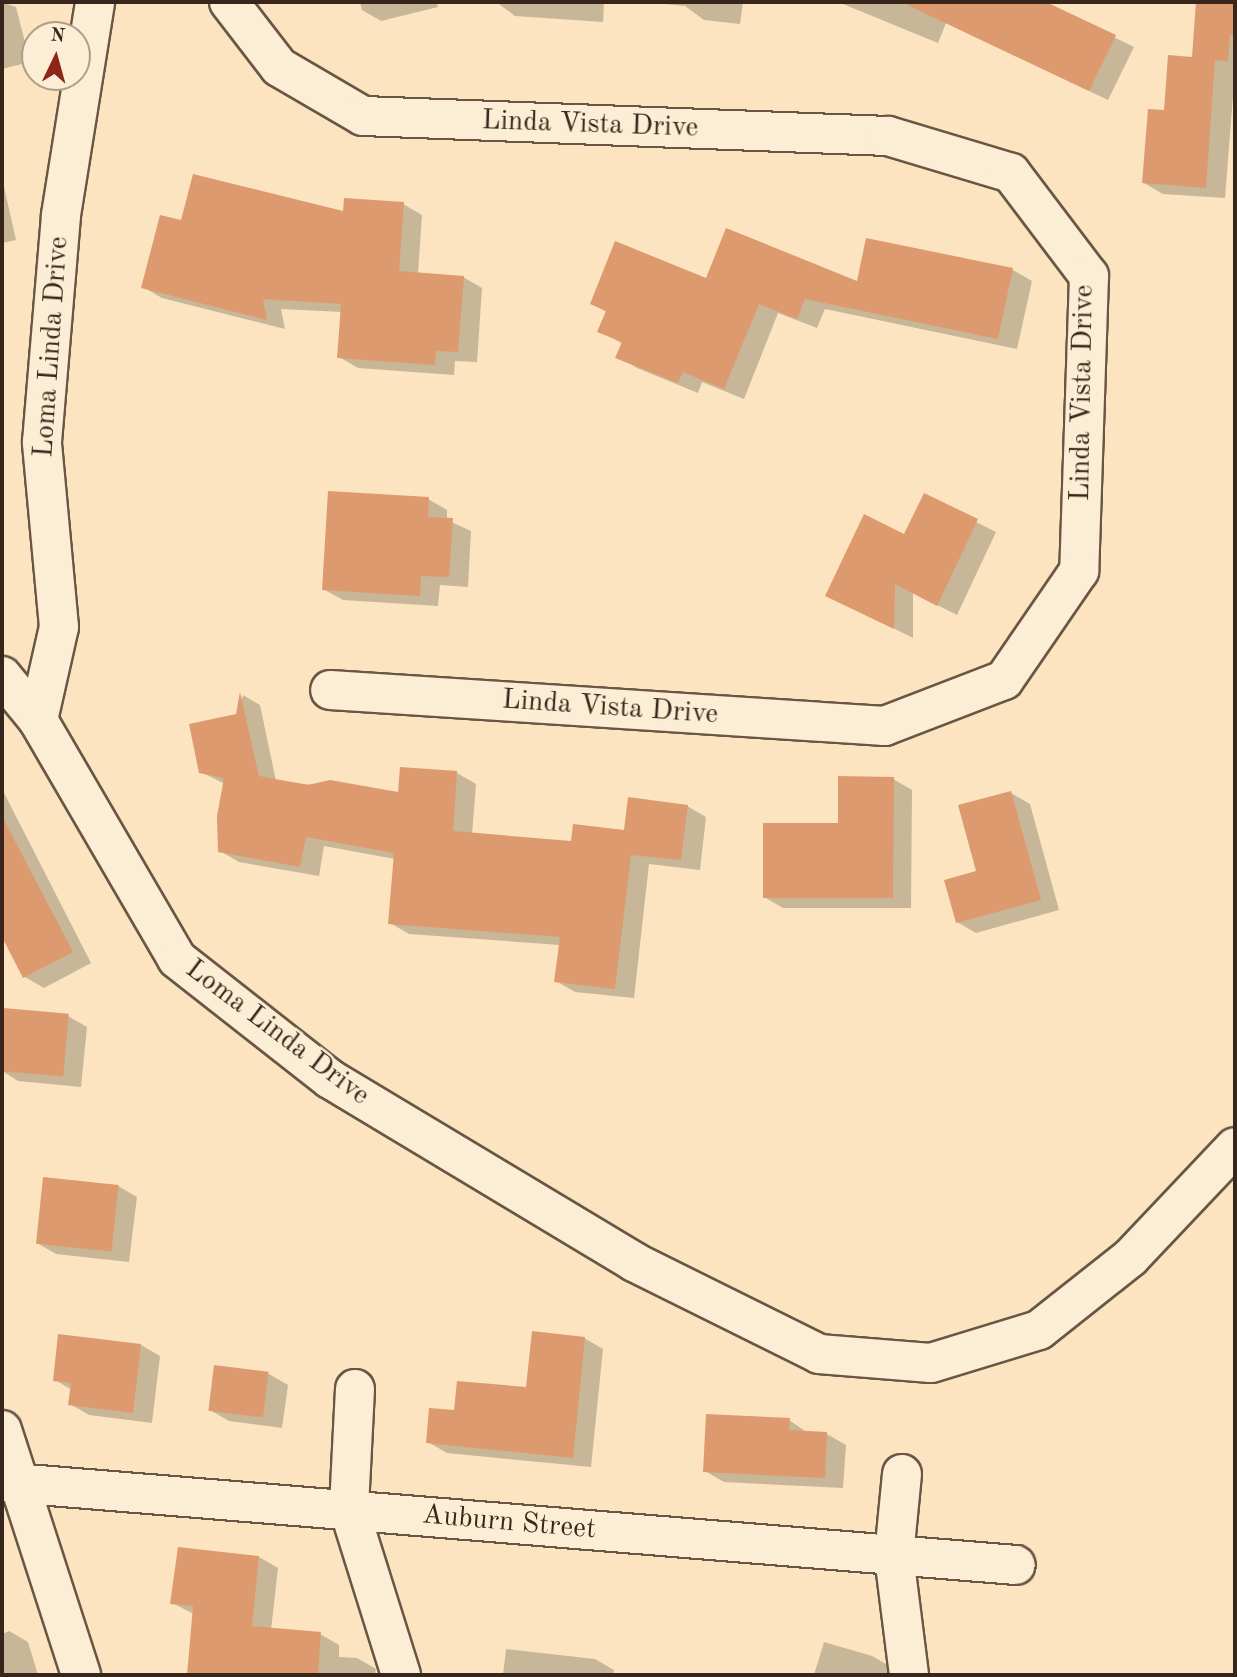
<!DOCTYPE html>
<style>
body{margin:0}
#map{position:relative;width:1237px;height:1677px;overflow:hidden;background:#fbe4bf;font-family:"Old Standard TT",serif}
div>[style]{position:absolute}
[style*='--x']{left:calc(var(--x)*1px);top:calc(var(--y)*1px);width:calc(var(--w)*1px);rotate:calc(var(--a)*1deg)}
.shadow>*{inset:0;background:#0003}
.building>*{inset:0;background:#de9a6f;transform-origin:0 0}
.roads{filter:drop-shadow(2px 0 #695645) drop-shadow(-2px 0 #695645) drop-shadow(0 2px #695645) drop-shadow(0 -2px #695645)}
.minor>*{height:38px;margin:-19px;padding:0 19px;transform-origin:19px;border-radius:19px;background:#fcedd5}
span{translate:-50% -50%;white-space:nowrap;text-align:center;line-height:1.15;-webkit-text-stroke:5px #fcedd5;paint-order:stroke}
.street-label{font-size:28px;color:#38261c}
.frame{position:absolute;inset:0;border:4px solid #38261c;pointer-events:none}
.north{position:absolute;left:21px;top:21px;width:70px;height:70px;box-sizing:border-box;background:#fcedd5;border:2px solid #ae9d8b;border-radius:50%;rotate:5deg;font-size:19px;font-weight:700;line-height:28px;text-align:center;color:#38261c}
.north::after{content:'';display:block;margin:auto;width:24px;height:32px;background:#8f2418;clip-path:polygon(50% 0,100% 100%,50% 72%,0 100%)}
</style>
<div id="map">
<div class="shadow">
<i style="clip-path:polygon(2px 2px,16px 7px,30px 62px,2px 69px)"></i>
<i style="clip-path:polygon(360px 2px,437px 2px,438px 7px,381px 21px,362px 10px)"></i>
<i style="clip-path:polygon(496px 2px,604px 2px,603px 22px,515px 16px)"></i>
<i style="clip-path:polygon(645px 2px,743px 2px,740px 24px,704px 20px,685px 6px)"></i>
<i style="clip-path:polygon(838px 2px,1042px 2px,1134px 47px,1108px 100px,946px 23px,938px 43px)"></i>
<i style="clip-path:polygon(1198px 2px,1235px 2px,1235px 70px,1225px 198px,1163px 194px,1144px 183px,1166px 112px,1194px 59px)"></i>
<i style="clip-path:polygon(2px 178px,16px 240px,2px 243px)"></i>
<i style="clip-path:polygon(403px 204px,422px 215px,418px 274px,463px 277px,482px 288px,477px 362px,455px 361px,454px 375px,358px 368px,339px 357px,342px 312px,281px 309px,285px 329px,162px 298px,143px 287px,183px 222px,344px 213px)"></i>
<i style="clip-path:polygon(868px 240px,1013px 270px,1032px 281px,1017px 349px,825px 309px,817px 328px,778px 313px,744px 399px,702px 382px,698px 393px,637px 368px,618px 357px,623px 344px,600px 331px,607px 312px,592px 304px,707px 280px,858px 284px)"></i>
<i style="clip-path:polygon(924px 496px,996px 532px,957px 615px,913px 593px,913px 638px,827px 595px,905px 536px)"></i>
<i style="clip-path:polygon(428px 499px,447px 510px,447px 520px,471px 531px,468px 587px,440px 585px,438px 606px,343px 600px,323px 589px)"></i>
<i style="clip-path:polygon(243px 695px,260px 705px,276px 781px,399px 794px,457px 773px,476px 784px,472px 835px,573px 843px,625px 832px,687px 806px,706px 817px,700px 870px,649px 864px,634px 998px,575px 992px,556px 981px,560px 945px,409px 934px,390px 923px,395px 859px,324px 846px,319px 876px,239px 862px,220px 851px,225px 784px,201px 772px,237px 716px)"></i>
<i style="clip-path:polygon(893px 779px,912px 790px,911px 908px,783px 908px,764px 897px)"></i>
<i style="clip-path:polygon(2px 789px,91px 963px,44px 988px,25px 977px,2px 934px)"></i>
<i style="clip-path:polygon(1011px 793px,1030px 804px,1059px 910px,976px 933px,957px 922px)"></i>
<i style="clip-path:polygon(6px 1010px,68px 1016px,87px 1027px,81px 1087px,18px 1081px,2px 1071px)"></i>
<i style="clip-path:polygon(118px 1186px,137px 1197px,129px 1262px,56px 1254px,37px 1243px)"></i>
<i style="clip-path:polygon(584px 1338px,603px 1349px,591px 1467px,447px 1453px,428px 1442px,528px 1389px)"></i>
<i style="clip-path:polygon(141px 1345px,160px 1356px,152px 1423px,89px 1415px,70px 1404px,72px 1390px,55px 1380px)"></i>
<i style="clip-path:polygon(269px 1374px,288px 1385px,282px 1428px,229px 1421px,210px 1410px)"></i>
<i style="clip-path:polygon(789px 1420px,808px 1433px,827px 1434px,846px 1445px,843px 1488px,724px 1482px,705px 1471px)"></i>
<i style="clip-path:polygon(259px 1557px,278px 1568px,271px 1630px,320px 1634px,339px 1645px,339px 1657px,357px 1658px,376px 1669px,375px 1675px,189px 1675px,194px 1614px,172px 1603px)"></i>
<i style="clip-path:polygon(9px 1631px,28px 1642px,38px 1675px,2px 1675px,2px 1634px)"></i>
<i style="clip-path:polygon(824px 1642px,872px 1656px,891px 1667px,889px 1675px,814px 1675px)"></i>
<i style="clip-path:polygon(506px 1649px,595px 1659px,614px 1670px,613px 1675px,503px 1675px)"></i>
</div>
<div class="building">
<i style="clip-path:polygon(901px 2px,1046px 2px,1116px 35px,1089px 91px)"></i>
<i style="clip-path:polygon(1196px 2px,1235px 2px,1235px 35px,1230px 35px,1228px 61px,1215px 60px,1206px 188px,1142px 183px,1148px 109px,1164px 110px,1168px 55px,1192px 57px)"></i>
<i style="clip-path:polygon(193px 174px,343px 211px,344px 198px,404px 202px,399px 271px,464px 276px,458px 352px,436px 351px,435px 365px,337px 358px,341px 304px,263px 299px,267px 320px,141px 288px,160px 215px,181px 220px)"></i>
<i style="clip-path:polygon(726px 228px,857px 281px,866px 238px,1013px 268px,998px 339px,805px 299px,797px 319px,759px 304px,724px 389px,683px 372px,678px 383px,615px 358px,622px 342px,597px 332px,606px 311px,590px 304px,615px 241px,706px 278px)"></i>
<i style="clip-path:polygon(328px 491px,429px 497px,428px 517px,453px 518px,449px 577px,421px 576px,420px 596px,322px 590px)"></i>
<i style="clip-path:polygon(924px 493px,978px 519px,937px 606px,895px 584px,894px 629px,825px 596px,864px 514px,904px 534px)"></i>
<i style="clip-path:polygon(240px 692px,259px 776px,308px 785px,330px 780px,398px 792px,400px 767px,457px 771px,453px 831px,571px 841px,573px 824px,624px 830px,628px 797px,688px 805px,681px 860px,631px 855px,615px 989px,554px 982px,560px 937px,388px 924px,394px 853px,306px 837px,300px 867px,218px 852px,217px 816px,224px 778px,199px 773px,189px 724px,236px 714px)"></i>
<i style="clip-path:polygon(838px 776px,894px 777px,893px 898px,763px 898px,763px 823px,838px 823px)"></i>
<i style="clip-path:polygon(1011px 791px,1041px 900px,956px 923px,944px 880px,976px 871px,958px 805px)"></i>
<i style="clip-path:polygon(2px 816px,73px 952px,23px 978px,2px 937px)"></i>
<i style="left:4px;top:1008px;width:65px;height:63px;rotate:5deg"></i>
<i style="left:43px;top:1177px;width:76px;height:67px;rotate:6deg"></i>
<i style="clip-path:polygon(532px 1331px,585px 1337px,573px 1458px,426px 1443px,429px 1408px,454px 1410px,457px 1381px,526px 1387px)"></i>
<i style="clip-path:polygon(58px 1334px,141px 1344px,133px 1413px,68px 1405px,71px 1383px,53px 1381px)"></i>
<i style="left:214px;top:1365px;width:55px;height:46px;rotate:7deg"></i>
<i style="clip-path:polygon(706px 1414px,790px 1418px,789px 1430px,827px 1432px,825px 1478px,703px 1472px)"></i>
<i style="clip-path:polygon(178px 1547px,259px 1556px,252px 1626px,321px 1632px,318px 1675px,187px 1675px,193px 1606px,170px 1604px)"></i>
</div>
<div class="roads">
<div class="minor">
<i style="--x:229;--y:2;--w:82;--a:52.4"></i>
<i style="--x:279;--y:67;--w:97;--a:30.3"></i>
<i style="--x:363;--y:116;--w:525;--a:2.18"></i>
<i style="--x:888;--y:136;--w:128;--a:16.7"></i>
<i style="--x:1011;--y:173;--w:129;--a:52.9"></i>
<i style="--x:1089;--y:276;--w:295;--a:91.9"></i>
<i style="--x:1079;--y:571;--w:132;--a:124.5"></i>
<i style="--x:1004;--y:680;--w:128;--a:158.9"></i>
<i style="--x:885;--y:726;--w:556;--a:-176.29"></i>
<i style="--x:2;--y:676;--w:57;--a:50.7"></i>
<i style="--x:38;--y:720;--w:276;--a:59.8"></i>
<i style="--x:177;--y:959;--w:194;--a:38.1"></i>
<i style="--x:330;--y:1079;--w:355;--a:31"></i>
<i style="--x:634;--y:1262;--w:207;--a:26.4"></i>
<i style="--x:819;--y:1354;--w:112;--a:4.6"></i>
<i style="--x:931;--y:1363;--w:113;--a:-17"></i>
<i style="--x:1039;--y:1330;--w:117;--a:-38.4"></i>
<i style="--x:1131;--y:1257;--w:151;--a:-46.6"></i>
<i style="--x:38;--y:720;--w:95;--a:-77.3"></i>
<i style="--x:59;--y:627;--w:186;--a:-95.3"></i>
<i style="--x:42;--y:442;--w:228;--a:-85.2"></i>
<i style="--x:61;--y:215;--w:216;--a:-80.9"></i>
<i style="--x:355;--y:1389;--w:120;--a:92.9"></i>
<i style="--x:349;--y:1509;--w:174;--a:72.6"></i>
<i style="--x:2;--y:1430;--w:257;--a:72.1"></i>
<i style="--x:902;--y:1474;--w:82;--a:95.6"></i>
<i style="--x:894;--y:1556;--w:120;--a:82.8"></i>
<i style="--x:2;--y:1482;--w:1017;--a:4.68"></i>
</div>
</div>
<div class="street-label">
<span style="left:590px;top:125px;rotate:2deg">Linda Vista Drive</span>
<span style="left:52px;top:347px;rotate:-86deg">Loma Linda Drive</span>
<span style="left:1083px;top:393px;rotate:-89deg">Linda Vista Drive</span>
<span style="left:610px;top:708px;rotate:4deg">Linda Vista Drive</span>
<span style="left:277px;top:1033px;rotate:37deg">Loma Linda Drive</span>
<span style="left:509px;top:1523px;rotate:5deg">Auburn Street</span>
</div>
<div class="frame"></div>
<div class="north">N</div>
</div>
